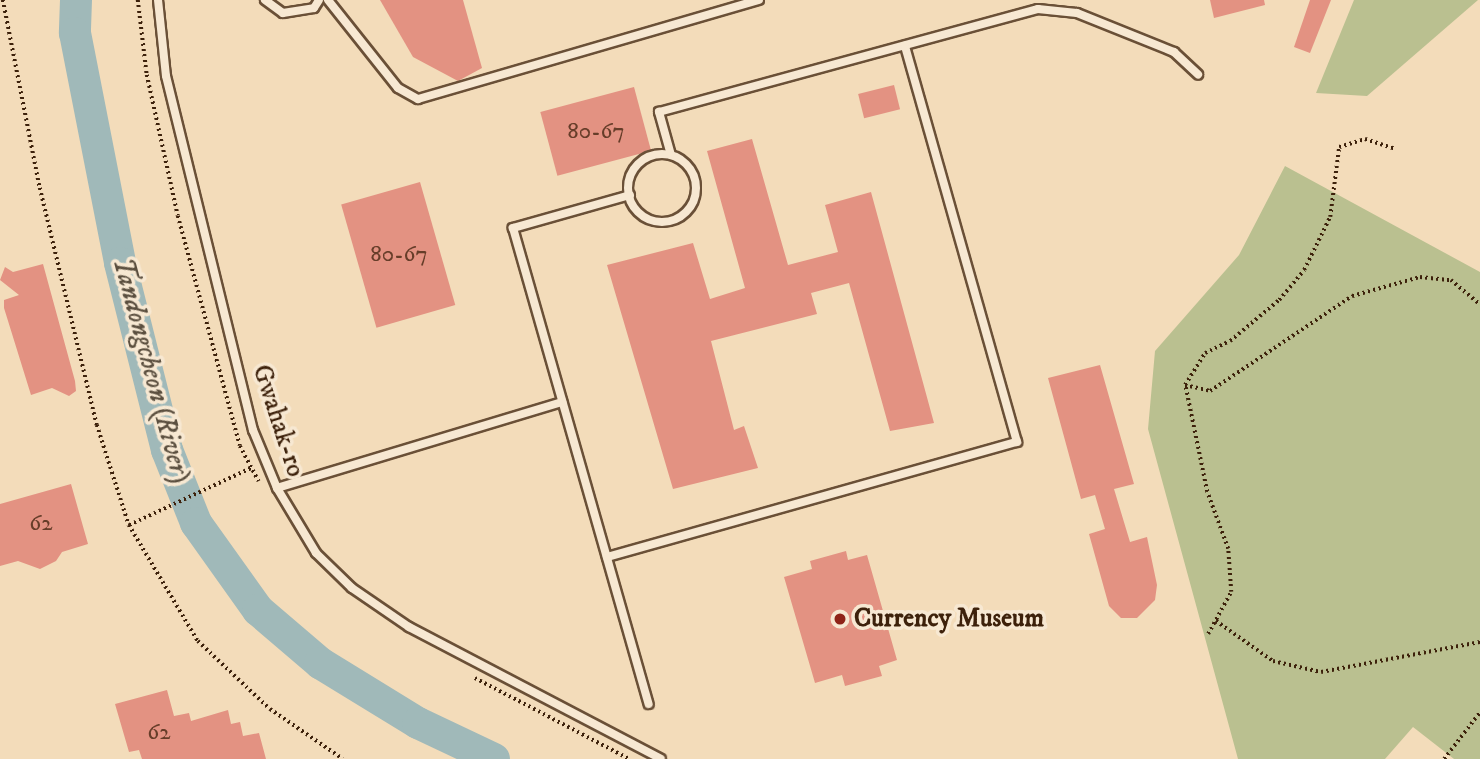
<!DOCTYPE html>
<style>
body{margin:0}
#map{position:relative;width:1480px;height:759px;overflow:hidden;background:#f3dcba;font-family:"IM FELL DW Pica",serif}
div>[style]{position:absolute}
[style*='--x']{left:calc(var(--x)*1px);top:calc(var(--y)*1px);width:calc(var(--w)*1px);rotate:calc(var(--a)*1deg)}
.green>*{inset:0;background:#bac090}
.river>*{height:32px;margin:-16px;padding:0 16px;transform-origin:16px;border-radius:16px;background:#a0b9b9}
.building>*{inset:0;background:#e39282;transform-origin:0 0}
.path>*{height:3.5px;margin-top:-1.75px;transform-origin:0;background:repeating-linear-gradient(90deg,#3d210b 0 2px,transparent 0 5.5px)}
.roads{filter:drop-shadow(2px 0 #6a5037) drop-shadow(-2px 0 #6a5037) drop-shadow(0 2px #6a5037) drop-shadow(0 -2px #6a5037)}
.lane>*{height:8px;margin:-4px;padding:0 4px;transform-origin:4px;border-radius:4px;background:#f7e8d2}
.lane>.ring{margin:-4px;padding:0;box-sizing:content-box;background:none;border:8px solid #f7e8d2;border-radius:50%}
.dots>*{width:19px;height:19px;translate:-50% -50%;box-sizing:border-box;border:4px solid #f7e8d2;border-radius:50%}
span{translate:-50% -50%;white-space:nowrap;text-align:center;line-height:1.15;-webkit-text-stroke:7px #f7e8d2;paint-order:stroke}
.number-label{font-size:23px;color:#663d29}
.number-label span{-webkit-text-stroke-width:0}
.street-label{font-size:26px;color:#3d210b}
.poi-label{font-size:26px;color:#3d210b;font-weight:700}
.left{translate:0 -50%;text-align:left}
.water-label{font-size:28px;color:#5b4f3f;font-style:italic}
</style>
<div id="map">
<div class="green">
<i style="clip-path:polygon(1354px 0,1478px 0,1367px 96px,1316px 93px)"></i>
<i style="clip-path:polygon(1285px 166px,1480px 272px,1480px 759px,1454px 759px,1413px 727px,1385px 759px,1238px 759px,1148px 429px,1155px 351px,1239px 255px)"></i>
</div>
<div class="river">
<i style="--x:76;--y:0;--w:33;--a:92"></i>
<i style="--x:75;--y:33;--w:234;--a:78.9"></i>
<i style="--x:120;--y:263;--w:193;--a:75.9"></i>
<i style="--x:167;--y:450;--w:79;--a:68.3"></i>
<i style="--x:196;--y:523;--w:107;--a:54.5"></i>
<i style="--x:258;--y:610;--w:82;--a:40.5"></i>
<i style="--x:320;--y:663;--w:115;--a:31.5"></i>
<i style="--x:418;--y:723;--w:84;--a:25.3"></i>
</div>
<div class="building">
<i style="clip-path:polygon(380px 0,463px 0,482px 68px,458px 81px,413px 57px)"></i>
<i style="clip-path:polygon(1210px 0,1264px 0,1265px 5px,1214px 18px)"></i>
<i style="clip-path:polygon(1310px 0,1331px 0,1310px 53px,1294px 47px)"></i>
<i style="left:894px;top:85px;width:25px;height:37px;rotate:76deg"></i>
<i style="left:634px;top:87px;width:66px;height:97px;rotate:75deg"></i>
<i style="clip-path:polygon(752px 139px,788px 265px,838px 252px,825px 205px,871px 192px,934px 423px,890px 431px,849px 283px,811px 293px,817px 314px,711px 341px,734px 430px,744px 426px,758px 468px,673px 489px,607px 265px,693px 243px,710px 299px,745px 288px,707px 151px)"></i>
<i style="left:420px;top:182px;width:128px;height:82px;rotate:74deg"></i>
<i style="clip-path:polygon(43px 264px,75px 381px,76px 391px,69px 396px,52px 388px,31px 395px,4px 308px,4px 300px,19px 295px,0 280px,5px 267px,13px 272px)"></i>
<i style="clip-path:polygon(1100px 365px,1134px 484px,1114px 489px,1130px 542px,1147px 537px,1157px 585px,1155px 600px,1137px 618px,1121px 618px,1109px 606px,1089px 534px,1105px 529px,1095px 495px,1081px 499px,1048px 378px)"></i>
<i style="clip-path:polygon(71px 484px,88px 544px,62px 552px,56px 561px,40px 569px,18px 561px,0 566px,0 504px)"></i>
<i style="clip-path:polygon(846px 551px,848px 560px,867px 555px,897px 660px,879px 666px,882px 676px,845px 686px,842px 675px,815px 683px,784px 577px,812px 569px,810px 561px)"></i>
<i style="clip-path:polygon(167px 690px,174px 716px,189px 713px,191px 721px,228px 710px,231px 724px,240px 722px,243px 736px,259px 733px,266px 759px,142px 759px,139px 750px,129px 752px,115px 704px)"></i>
</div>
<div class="path">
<i style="--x:3;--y:0;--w:192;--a:78.9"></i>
<i style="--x:40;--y:188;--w:244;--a:76.5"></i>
<i style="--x:97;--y:425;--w:105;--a:72.3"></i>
<i style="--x:129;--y:525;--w:135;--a:59.3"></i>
<i style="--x:198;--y:641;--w:99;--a:43.4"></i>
<i style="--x:270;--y:709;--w:88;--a:34.4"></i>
<i style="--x:138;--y:0;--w:76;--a:83.2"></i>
<i style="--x:147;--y:75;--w:144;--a:77.6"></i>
<i style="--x:178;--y:216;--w:238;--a:74.9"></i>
<i style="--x:240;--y:446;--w:40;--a:62"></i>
<i style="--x:1185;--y:385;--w:38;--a:-58"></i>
<i style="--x:1205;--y:353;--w:28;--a:-26"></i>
<i style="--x:1230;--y:341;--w:64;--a:-39.9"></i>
<i style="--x:1279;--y:300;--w:39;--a:-50"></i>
<i style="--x:1304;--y:270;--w:59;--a:-63.9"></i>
<i style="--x:1330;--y:217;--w:71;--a:-82.7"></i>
<i style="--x:1339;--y:147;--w:27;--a:-17"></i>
<i style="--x:1365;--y:139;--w:32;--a:18"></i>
<i style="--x:129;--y:525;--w:135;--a:-25"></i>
<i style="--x:1216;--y:621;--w:70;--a:35.1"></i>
<i style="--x:1273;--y:661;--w:49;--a:12.9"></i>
<i style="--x:1321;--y:672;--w:162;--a:-10.7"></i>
<i style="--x:1208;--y:634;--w:48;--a:-61.3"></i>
<i style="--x:1231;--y:592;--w:43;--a:-94"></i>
<i style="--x:1228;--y:549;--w:61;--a:-110.2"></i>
<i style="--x:1207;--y:492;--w:109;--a:-101.6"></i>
<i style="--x:1185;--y:385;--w:26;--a:13"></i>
<i style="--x:1210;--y:391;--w:171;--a:-33.8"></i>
<i style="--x:1352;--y:296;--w:71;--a:-15.6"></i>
<i style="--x:1420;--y:277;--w:31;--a:6"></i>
<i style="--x:1451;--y:280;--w:38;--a:40"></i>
<i style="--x:475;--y:678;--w:174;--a:27.7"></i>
<i style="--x:1444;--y:759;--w:59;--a:-52.5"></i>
</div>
<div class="roads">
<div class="lane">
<i style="--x:158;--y:0;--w:76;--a:84"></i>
<i style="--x:166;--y:76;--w:365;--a:76.2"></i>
<i style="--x:253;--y:430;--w:63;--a:67.5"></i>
<i style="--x:277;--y:488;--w:76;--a:59"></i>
<i style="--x:316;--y:553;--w:50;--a:44.2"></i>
<i style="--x:352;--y:588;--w:69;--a:34.4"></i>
<i style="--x:409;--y:627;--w:284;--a:27.6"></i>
<i style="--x:265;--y:0;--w:22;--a:36"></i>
<i style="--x:283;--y:13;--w:31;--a:-9"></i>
<i style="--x:314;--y:8;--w:9;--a:-58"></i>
<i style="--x:328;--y:0;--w:112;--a:51.5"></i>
<i style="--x:398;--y:88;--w:23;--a:29"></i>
<i style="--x:418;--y:99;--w:355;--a:-16.2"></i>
<i class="ring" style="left:628px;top:154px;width:60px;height:60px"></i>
<i style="--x:671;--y:155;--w:45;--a:-105.6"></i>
<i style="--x:659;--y:112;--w:393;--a:-15.2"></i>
<i style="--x:1038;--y:9;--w:39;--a:6"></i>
<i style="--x:1077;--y:13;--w:105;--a:21.9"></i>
<i style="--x:1174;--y:52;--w:33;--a:43"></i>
<i style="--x:630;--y:195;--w:122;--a:164.2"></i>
<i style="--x:513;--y:228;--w:495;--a:74.1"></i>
<i style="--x:277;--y:488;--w:298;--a:-16.8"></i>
<i style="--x:607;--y:557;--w:426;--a:-15.7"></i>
<i style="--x:1017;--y:442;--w:412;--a:-105.8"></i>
</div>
</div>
<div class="dots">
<i style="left:840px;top:619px;background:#8f2418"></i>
</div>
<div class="number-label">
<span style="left:596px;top:132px">80-67</span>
<span style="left:399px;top:255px">80-67</span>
<span style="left:41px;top:524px">62</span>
<span style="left:159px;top:733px">62</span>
</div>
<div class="street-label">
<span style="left:278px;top:421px;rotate:72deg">Gwahak-ro</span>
</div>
<div class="poi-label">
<span class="left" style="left:854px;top:619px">Currency Museum</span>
</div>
<div class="water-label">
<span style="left:151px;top:370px;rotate:75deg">Tandongcheon (River)</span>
</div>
</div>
